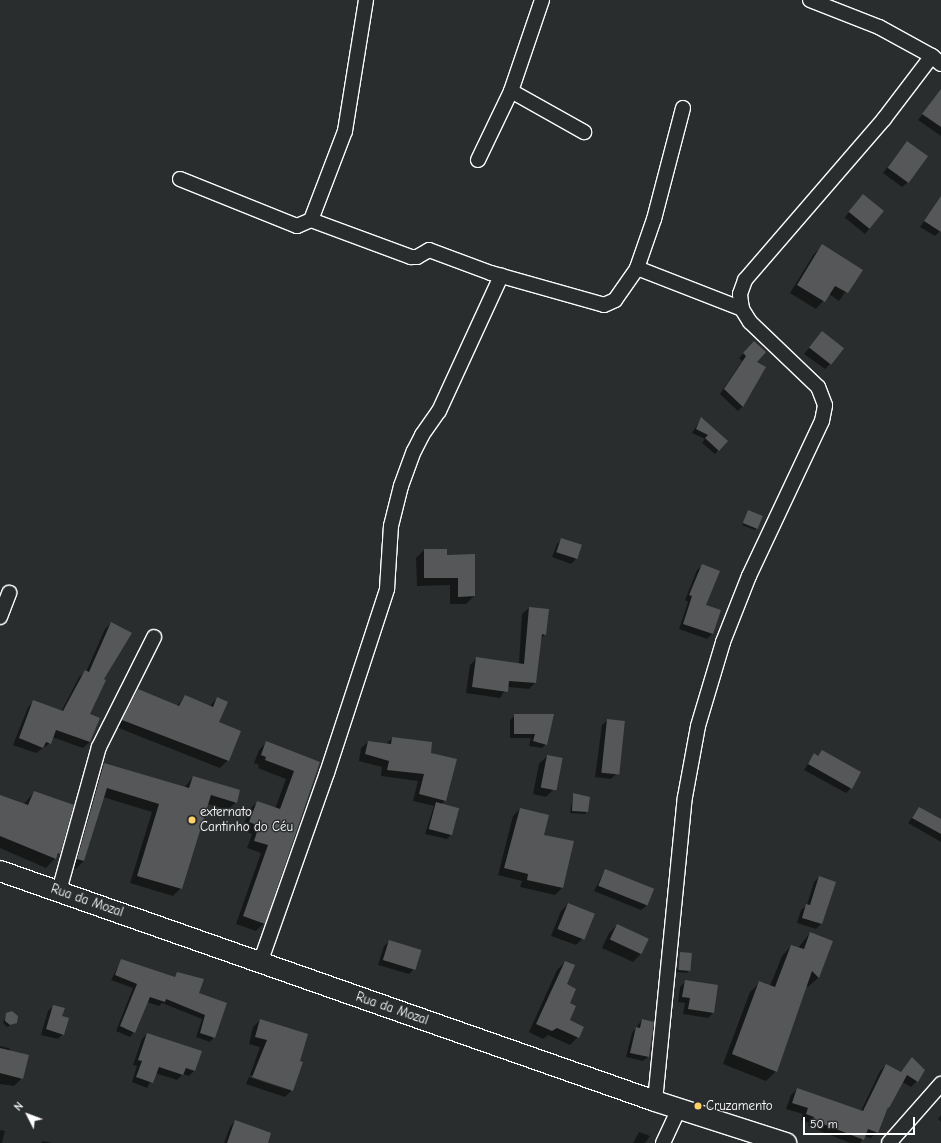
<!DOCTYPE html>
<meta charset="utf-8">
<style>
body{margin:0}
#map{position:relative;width:941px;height:1143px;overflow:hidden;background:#2a2d2e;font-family:"Comic Neue",sans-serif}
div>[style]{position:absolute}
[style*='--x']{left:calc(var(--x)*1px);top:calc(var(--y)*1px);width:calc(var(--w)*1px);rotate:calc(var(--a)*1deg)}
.shadow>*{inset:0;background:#0007;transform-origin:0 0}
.building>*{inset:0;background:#555758;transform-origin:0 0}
.roads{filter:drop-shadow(1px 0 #fff) drop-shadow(-1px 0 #fff) drop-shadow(0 1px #fff) drop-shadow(0 -1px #fff)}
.street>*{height:14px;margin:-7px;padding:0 7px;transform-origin:7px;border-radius:7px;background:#2a2d2e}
.secondary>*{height:20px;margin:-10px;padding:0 10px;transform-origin:10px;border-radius:10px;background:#2a2d2e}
.dots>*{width:11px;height:11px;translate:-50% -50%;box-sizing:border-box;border:2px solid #2a2d2e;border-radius:50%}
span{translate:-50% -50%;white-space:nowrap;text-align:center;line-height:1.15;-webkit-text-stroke:3px #2a2d2e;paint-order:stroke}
.poi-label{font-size:13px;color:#fff}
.left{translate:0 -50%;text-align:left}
.street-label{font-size:13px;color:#fff}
.north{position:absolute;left:8px;top:1095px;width:40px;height:40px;-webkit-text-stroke:3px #2a2d2e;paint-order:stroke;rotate:312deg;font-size:11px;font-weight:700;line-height:16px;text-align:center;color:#fff}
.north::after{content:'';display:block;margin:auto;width:14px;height:18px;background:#fff;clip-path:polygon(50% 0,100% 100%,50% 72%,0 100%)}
.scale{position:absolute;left:803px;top:1117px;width:112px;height:18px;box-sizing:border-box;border:2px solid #fff;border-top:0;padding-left:5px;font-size:12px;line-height:14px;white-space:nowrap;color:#fff;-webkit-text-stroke:3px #2a2d2e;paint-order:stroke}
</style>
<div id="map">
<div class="shadow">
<i style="clip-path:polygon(941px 92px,941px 136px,918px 120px)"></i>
<i style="clip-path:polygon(907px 142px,908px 182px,902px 187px,883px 173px)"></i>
<i style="left:863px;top:195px;width:26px;height:29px;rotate:39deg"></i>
<i style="clip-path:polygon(934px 208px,941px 213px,941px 230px,935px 236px,920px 227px)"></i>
<i style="clip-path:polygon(822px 246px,861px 270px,839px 301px,829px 294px,816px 309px,790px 293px,814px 254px)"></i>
<i style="clip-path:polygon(822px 333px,830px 364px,825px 369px,804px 354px)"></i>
<i style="clip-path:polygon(754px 342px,743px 406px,738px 411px,720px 394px,742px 361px,739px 358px)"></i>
<i style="clip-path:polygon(701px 419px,719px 450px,715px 454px,702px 443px,705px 439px,692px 433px)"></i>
<i style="clip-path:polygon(749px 512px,757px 528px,755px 530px,742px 525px)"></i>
<i style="clip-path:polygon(562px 539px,576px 559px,571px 564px,552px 557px,557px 544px)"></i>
<i style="clip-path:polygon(424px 550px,446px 556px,474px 596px,466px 604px,450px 604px,450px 585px,417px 586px,416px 558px)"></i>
<i style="clip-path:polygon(703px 565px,705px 606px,712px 634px,707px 639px,679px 629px,688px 602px,685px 600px,697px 570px)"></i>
<i style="clip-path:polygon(529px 608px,545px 634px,540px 640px,535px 683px,529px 689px,507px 687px,500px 698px,466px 693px,470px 665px,476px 659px,519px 664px,522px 614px)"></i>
<i style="clip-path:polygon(111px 623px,102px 679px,89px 714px,90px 742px,83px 748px,52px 737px,50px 743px,36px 753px,13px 745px,28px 707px,34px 701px,61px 712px,79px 677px,86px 672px,105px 629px)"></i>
<i style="clip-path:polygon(138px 690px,177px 706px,185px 696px,210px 706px,217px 698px,218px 722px,240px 731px,228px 760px,220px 768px,116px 727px,130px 698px)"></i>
<i style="clip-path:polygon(515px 715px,553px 715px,546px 744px,542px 748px,529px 746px,531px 738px,510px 738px,510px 720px)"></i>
<i style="clip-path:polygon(608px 720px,616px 774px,611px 779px,595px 777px,602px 725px)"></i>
<i style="clip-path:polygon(392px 738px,429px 754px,445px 800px,441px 805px,452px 834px,447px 839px,425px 834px,434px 806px,413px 801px,418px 781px,381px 776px,382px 767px,359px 761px,361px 748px,368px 742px,386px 744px)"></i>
<i style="clip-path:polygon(267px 742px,319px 763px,264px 923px,256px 931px,236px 924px,261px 853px,247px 848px,252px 834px,242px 830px,249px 810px,257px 802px,275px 809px,286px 779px,258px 768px,259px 765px,254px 763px,259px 750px)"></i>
<i style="clip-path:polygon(822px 752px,851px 788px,846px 793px,804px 770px,814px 754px,817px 756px)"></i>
<i style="clip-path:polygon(547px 756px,554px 789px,546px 797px,533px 794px,539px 764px)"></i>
<i style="clip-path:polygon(104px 764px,184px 788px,193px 777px,236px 802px,228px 810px,207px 804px,181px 888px,173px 896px,130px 883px,152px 812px,103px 797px,84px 861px,76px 869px,69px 867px,96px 772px)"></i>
<i style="clip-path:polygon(34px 792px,60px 853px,46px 868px,0 848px,0 796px,24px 804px)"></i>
<i style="clip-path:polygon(573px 794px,587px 812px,585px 814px,570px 813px)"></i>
<i style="clip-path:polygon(919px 808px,941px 820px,941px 842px,908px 823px)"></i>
<i style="clip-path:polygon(520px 809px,542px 836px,573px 841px,562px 888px,555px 895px,520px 887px,522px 881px,498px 875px,513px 816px)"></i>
<i style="clip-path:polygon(605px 870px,652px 889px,646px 906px,641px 910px,594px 891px)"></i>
<i style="clip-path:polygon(819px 877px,835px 882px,821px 924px,816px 929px,797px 923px,801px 910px,807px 905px,814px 882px)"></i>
<i style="clip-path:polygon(568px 904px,583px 938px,576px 945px,551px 936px,561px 911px)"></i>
<i style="clip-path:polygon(617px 925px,641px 954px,633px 962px,602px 948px,609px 933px)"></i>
<i style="clip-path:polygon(810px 933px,832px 942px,818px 978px,808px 987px,806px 985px,776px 1071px,766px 1081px,723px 1064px,750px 992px,760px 982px,770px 986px,782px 956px,791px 946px,798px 948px)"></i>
<i style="clip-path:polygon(390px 941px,414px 969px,409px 974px,378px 965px,384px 946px)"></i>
<i style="clip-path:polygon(681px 953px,689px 970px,687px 973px,677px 972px)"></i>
<i style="clip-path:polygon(121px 961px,173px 978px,178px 973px,197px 994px,214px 1037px,210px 1042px,196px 1037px,202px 1019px,162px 1003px,159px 1006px,147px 1002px,134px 1032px,130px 1037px,116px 1031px,133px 988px,111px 980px)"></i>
<i style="clip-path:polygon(565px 962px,568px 1021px,578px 1037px,570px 1045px,548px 1035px,543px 1039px,529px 1032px,557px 970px)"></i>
<i style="clip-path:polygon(686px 981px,713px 1013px,708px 1018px,683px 1014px,685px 1003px,678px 1002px,680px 987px)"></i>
<i style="clip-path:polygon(53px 1006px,61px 1017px,63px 1034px,58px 1039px,41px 1035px,48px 1011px)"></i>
<i style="clip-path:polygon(7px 1014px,16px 1022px,7px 1027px,3px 1023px)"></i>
<i style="clip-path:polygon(260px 1020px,292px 1090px,285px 1097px,246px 1084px,249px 1077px,290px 1091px,250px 1075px,260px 1047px,249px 1044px,253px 1027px)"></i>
<i style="clip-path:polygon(642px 1020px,653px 1023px,648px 1057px,643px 1061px,626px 1057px,632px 1033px)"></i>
<i style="clip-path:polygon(147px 1034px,200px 1052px,194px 1071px,189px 1076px,183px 1074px,177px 1080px,155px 1073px,147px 1088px,132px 1082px,137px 1066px,133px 1065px,142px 1039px)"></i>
<i style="clip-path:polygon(0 1046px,9px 1048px,22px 1078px,14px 1086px,0 1084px)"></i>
<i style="clip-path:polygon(912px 1059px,917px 1081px,911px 1087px,902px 1082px,885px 1111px,877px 1132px,871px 1138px,864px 1136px,860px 1143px,850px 1143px,808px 1126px,809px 1123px,801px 1120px,803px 1114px,786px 1109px,791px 1095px,797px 1089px,861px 1111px,880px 1071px,886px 1065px,900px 1073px)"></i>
<i style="clip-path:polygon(941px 1115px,941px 1122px,938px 1119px)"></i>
<i style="clip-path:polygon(235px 1121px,267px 1143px,224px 1143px,230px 1127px)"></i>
<i style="clip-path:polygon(0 1130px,5px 1131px,2px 1143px,0 1143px)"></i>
<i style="clip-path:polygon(639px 1132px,650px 1136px,645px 1143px,633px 1143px)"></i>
<i style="clip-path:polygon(43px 1141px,53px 1143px,41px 1143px)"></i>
</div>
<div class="building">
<i style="clip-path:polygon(941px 89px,941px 127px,922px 114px)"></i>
<i style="left:907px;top:141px;width:26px;height:33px;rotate:36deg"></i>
<i style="left:863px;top:194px;width:27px;height:23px;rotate:39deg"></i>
<i style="clip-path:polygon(941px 196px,941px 232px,924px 221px)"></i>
<i style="clip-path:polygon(822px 244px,863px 270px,848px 293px,835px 286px,825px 302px,797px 285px)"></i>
<i style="left:822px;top:331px;width:28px;height:21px;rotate:38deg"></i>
<i style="clip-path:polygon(754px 341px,766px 352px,757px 362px,766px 367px,743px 407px,724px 389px,746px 356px,743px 353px)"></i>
<i style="clip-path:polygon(701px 417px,728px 441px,719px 451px,705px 438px,708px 435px,696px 429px)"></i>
<i style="left:748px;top:510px;width:16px;height:14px;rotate:22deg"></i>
<i style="left:561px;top:538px;width:22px;height:15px;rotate:18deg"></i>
<i style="clip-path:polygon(424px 549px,447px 549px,447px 555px,475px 554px,475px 596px,458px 597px,458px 578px,424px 578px)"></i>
<i style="clip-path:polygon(702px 564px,720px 571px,706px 605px,721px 610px,713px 634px,683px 624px,692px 596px,689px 595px)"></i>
<i style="clip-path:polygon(529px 607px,549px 609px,546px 635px,542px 634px,536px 683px,509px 681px,508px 692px,472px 687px,476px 657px,524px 664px)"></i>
<i style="clip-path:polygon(111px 622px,132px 633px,104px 679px,106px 680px,90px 714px,100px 718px,90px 742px,56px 730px,51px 744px,46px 742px,43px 748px,19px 738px,33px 700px,63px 711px,85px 670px,89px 672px)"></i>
<i style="clip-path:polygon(138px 689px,179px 706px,185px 695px,213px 707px,217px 697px,228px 702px,219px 722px,241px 731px,229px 761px,122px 720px)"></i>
<i style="clip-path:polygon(514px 714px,554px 714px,547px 745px,533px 741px,535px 734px,514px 734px)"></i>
<i style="left:607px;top:719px;width:18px;height:54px;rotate:6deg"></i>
<i style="clip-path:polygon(392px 737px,432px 742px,431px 753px,457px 759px,446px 801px,419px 794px,424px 774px,387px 770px,389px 761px,365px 754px,368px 741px,391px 744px)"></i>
<i style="clip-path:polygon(266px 741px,320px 762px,265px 924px,243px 916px,268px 845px,254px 841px,259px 826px,249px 822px,257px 801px,280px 809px,294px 771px,265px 760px,266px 757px,261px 755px)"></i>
<i style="clip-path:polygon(822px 750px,861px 772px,852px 789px,808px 764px,814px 753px,818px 756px)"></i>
<i style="left:547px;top:755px;width:16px;height:33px;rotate:11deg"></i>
<i style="clip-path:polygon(104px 763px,189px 788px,193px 776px,240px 790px,237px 803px,211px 795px,182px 889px,137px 876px,159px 804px,107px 788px,84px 861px,77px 859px)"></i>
<i style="clip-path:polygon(34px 791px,74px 805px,60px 854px,58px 853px,56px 859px,0 836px,0 795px,28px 805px)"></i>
<i style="clip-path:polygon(573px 793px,590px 797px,588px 812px,572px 811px)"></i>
<i style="left:436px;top:802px;width:24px;height:28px;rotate:15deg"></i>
<i style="clip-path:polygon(919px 807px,941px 819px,941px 834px,912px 818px)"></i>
<i style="clip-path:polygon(520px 808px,549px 815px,544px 835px,574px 841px,563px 888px,527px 880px,528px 874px,504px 868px)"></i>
<i style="left:605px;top:869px;width:53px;height:18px;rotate:22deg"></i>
<i style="clip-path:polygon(819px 876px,836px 882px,822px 924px,802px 918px,806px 904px,810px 905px)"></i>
<i style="left:568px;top:903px;width:29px;height:28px;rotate:22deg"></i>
<i style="left:617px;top:924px;width:35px;height:17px;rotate:25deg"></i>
<i style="clip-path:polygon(810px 932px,833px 941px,819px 978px,812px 971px,777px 1072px,732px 1054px,759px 981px,775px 987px,791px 945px,804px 949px)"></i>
<i style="left:389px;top:940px;width:34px;height:21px;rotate:17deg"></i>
<i style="left:680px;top:952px;width:12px;height:18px;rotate:5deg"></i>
<i style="clip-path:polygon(121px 959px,175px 977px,177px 972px,204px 979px,199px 993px,227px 1003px,215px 1038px,200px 1033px,205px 1015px,166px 999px,165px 1002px,150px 997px,135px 1033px,120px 1026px,137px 984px,115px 975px)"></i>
<i style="clip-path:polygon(565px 961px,575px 965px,567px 984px,576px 989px,570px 1003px,576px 1006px,570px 1020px,584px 1027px,579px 1038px,557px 1028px,552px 1031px,536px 1024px)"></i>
<i style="clip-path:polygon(685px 980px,718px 985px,714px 1013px,688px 1009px,690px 998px,682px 997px)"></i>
<i style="clip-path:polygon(53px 1005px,65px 1008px,62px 1016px,69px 1018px,64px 1035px,46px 1029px)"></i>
<i style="clip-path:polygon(12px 1011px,18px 1016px,17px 1023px,10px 1025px,5px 1021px,6px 1013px)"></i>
<i style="clip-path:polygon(260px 1019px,308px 1034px,300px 1061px,303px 1062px,293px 1091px,252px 1077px,267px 1040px,255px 1037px)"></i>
<i style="clip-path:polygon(642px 1019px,654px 1022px,649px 1057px,630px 1053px,636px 1027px,640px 1028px)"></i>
<i style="clip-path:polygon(147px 1033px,202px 1051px,195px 1071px,186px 1068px,183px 1075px,159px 1067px,153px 1083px,136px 1077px,142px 1061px,138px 1060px)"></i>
<i style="clip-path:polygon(0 1048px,29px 1055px,23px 1079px,0 1073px)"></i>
<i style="clip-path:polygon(912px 1057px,925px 1070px,918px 1082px,907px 1075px,889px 1108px,888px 1107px,878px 1133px,868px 1129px,864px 1140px,813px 1120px,814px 1117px,806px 1114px,808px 1108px,792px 1103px,797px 1088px,863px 1111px,886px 1064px,901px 1072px)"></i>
<i style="clip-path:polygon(235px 1120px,271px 1133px,268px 1143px,227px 1143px)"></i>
</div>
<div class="roads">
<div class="street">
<i style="--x:542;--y:0;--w:96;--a:108.8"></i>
<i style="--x:511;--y:91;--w:84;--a:29.3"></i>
<i style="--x:810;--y:0;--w:74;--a:21.4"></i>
<i style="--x:879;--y:27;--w:60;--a:28.7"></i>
<i style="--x:932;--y:56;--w:12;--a:42"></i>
<i style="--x:683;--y:108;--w:115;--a:104.6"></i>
<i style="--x:654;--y:219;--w:52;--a:109.1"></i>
<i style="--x:637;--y:268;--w:113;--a:21.3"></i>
<i style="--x:478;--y:160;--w:76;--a:-64.4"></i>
<i style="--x:180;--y:179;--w:126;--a:21.9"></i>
<i style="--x:297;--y:226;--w:15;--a:-23"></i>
<i style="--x:311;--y:220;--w:95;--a:-69.1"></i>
<i style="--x:345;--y:131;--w:133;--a:-80.9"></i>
<i style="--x:311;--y:220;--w:107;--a:20.3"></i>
<i style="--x:411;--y:257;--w:6;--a:0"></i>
<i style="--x:417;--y:257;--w:14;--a:-30"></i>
<i style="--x:429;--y:250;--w:66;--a:20.4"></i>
<i style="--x:491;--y:273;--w:117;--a:15.8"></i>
<i style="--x:604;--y:305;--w:12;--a:-24"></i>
<i style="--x:615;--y:300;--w:39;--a:-55"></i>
<i style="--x:0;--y:617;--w:26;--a:-69"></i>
<i style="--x:59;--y:891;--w:149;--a:-74.5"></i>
<i style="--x:99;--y:747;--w:123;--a:-63.4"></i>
<i style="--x:260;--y:963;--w:201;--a:-70.6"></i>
<i style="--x:327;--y:773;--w:194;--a:-71.9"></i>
<i style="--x:387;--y:589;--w:63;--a:-86.4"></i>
<i style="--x:391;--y:526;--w:41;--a:-76"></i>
<i style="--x:401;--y:486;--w:37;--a:-70"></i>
<i style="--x:414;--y:451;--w:18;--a:-63"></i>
<i style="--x:422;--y:435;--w:29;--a:-55"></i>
<i style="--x:439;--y:411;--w:149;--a:-65.3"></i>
<i style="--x:655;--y:1101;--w:305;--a:-84.4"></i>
<i style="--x:685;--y:797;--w:72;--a:-79.6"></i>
<i style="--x:698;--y:726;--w:88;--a:-73.4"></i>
<i style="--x:723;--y:642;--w:71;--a:-68.5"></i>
<i style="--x:749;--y:576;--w:171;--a:-64.8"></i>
<i style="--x:822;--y:421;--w:16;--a:-79"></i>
<i style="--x:825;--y:405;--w:19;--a:-111"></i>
<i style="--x:818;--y:387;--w:94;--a:-136.3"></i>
<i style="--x:750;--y:322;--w:15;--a:-122"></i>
<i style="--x:742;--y:309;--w:15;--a:-98"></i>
<i style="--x:740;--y:294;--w:15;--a:-70"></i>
<i style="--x:745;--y:280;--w:213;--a:-49.2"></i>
<i style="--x:884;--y:119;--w:79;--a:-52.7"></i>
<i style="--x:663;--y:1143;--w:38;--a:-65"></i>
<i style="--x:889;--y:1143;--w:79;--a:-48.6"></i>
</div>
<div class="secondary">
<i style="--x:0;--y:871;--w:694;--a:19.35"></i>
<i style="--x:655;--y:1101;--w:138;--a:17.8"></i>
</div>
</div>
<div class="dots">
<i style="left:192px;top:820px;background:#ffd166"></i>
<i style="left:698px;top:1106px;background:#ffd166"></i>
</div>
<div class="poi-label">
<span class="left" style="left:200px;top:820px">externato<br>Cantinho do Céu</span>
<span class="left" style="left:706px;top:1106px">Cruzamento</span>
</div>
<div class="street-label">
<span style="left:87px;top:901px;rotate:19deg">Rua da Mozal</span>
<span style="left:392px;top:1009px;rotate:19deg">Rua da Mozal</span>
</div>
<div class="north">N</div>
<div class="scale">50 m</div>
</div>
